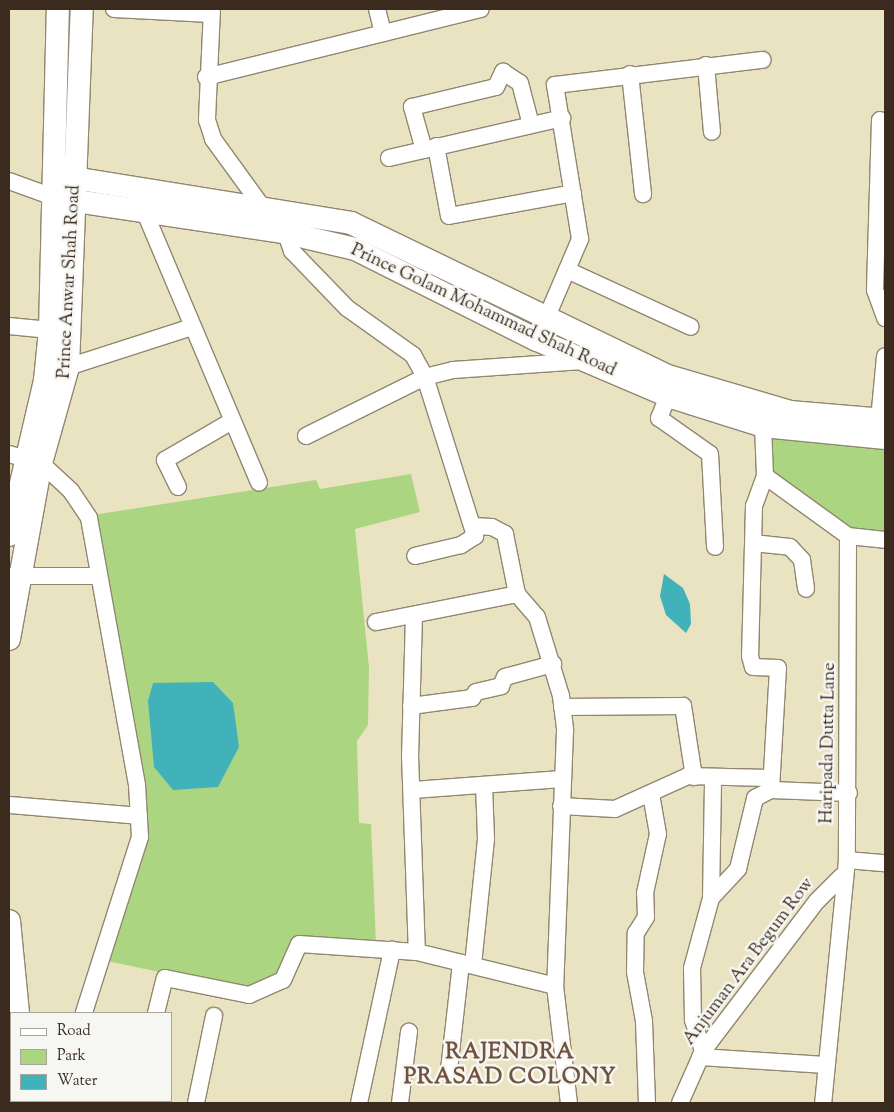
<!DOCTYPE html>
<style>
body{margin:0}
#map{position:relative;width:894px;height:1112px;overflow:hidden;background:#eae3c2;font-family:"Sorts Mill Goudy",serif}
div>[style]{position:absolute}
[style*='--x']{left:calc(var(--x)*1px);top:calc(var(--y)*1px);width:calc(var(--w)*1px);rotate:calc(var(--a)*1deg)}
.green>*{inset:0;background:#acd581}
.water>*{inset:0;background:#42b2ba}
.roads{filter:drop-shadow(1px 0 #928670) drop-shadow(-1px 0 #928670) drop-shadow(0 1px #928670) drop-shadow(0 -1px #928670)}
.street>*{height:16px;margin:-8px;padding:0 8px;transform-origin:8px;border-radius:8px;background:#fff}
.secondary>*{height:22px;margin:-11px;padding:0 11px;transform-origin:11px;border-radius:11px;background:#fff}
span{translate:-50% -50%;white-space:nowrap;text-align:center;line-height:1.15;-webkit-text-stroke:5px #f6f6f2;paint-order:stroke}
.street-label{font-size:18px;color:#3b2a1e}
.district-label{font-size:22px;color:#71523c;font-weight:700;letter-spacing:1px}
.frame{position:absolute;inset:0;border:10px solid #3b2a1e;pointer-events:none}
.legend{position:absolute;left:10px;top:1012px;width:162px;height:90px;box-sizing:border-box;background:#f6f6f2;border:1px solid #aba49d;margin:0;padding:6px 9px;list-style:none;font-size:15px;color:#3b2a1e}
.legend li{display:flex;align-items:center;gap:10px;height:25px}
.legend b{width:25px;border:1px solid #aba49d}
</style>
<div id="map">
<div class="green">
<i style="clip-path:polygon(767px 422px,885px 439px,885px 542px,857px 534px,768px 474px)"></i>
<i style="clip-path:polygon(411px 474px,420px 512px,355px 529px,369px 668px,368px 725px,357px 741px,359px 823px,371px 824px,376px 944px,298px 936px,280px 975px,246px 990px,107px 961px,144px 842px,93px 515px,316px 480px,320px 489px)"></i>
</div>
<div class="water">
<i style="clip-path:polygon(664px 574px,683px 588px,690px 604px,691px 624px,686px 633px,666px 615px,660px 596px)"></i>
<i style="clip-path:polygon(213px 682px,233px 703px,239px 747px,218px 787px,173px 790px,154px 767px,148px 701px,153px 683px)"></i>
</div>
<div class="roads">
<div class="street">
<i style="--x:114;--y:9;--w:97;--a:3"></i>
<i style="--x:212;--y:9;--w:111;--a:92.6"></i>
<i style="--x:207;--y:120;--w:20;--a:72"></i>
<i style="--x:213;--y:139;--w:82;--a:54"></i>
<i style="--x:377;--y:9;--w:25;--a:76"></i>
<i style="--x:706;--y:65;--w:67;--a:84.9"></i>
<i style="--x:630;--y:74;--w:121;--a:83.8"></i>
<i style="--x:206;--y:77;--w:283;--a:-13.9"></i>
<i style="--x:880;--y:120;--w:170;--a:91.7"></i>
<i style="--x:875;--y:290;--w:30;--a:70"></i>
<i style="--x:436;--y:146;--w:71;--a:79.5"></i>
<i style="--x:449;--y:216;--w:126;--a:-10.5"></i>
<i style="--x:424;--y:150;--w:45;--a:-105.6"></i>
<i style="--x:412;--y:107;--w:86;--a:-13.4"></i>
<i style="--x:496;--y:87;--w:17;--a:-65"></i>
<i style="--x:503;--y:72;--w:20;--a:33"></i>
<i style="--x:520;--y:83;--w:43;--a:75.3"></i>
<i style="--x:389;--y:158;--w:178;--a:-13"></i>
<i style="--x:9;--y:181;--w:50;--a:19.9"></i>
<i style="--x:143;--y:208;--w:298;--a:67.1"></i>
<i style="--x:283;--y:225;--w:28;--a:71"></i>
<i style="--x:292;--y:251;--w:79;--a:46"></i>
<i style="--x:347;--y:308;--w:81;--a:35.5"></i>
<i style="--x:413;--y:355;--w:25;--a:61"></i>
<i style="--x:425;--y:377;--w:167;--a:72.5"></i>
<i style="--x:475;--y:536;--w:17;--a:147"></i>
<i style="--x:461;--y:545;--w:47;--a:166.6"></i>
<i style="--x:567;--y:270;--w:136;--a:24.7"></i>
<i style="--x:9;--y:326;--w:41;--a:5.6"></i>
<i style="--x:537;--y:340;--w:110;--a:-66.9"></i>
<i style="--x:580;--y:239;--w:156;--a:-99.2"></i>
<i style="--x:555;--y:85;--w:209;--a:-6.9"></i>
<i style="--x:68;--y:367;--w:130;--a:-17.9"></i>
<i style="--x:668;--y:396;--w:24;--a:112"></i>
<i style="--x:659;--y:418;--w:62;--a:35.2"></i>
<i style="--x:710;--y:454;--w:93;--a:86.9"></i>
<i style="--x:879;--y:420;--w:64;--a:-84.6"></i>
<i style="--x:763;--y:426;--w:50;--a:87.7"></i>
<i style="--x:765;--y:476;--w:102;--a:35.9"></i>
<i style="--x:848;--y:536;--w:324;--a:90.2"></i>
<i style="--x:847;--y:860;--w:244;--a:95.6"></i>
<i style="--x:306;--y:436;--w:133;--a:-26.4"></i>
<i style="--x:425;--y:377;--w:29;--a:-14"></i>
<i style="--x:453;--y:370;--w:130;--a:-4"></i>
<i style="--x:9;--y:454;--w:33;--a:16"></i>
<i style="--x:41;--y:463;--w:41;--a:43"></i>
<i style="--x:71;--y:491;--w:32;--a:56"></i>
<i style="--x:89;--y:518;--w:271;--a:79.8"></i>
<i style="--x:137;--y:785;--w:52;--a:86.7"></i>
<i style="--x:140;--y:837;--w:185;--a:107.7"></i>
<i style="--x:765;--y:476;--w:32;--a:110"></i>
<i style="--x:754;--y:506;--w:150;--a:91.5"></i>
<i style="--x:750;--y:656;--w:11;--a:75"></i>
<i style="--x:753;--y:667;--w:25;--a:2"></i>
<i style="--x:778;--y:668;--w:122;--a:93.3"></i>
<i style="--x:178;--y:487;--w:30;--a:-116"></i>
<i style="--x:165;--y:460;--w:78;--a:-30.2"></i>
<i style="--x:473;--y:526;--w:19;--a:3"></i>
<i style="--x:492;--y:527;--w:15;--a:28"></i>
<i style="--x:505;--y:534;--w:61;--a:78.7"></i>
<i style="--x:517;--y:594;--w:30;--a:49"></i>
<i style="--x:537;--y:617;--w:83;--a:73.1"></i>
<i style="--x:561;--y:696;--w:35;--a:83"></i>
<i style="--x:565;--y:731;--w:255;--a:92.2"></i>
<i style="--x:555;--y:986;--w:118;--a:83.2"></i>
<i style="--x:848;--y:536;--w:37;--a:6"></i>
<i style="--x:753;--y:543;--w:37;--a:6"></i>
<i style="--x:790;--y:547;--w:18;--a:47"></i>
<i style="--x:802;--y:560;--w:29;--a:82"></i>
<i style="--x:9;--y:576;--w:90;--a:0"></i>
<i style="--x:414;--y:615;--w:140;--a:91.6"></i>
<i style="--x:410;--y:755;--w:197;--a:88"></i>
<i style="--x:376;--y:622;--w:144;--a:-11.2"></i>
<i style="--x:411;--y:706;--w:62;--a:-7.5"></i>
<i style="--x:472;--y:698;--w:7;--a:-56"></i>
<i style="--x:476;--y:692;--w:26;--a:-13"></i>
<i style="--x:501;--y:686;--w:10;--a:-66"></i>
<i style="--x:505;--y:677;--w:50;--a:-15.2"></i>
<i style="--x:562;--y:707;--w:121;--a:-0.5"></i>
<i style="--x:683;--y:706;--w:72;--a:81.2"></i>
<i style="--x:413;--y:790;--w:149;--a:-4.2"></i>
<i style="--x:9;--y:805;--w:130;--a:4.8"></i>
<i style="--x:561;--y:806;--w:54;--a:3.2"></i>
<i style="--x:615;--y:809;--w:80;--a:-24.3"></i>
<i style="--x:688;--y:776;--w:81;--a:1.4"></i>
<i style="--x:847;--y:860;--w:38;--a:5"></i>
<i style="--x:711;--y:898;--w:40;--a:-47"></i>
<i style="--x:738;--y:869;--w:73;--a:-76.5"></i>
<i style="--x:755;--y:798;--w:18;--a:-27"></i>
<i style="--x:771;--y:790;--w:78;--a:2.2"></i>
<i style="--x:473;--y:965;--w:127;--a:-84.1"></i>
<i style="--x:486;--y:839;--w:54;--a:-92.1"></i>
<i style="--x:156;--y:1013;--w:36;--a:-76"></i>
<i style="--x:165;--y:978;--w:86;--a:11.4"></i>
<i style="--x:249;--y:995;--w:37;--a:-24"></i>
<i style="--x:283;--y:980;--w:39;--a:-66"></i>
<i style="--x:299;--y:944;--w:118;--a:3.9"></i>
<i style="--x:417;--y:952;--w:142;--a:13.8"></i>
<i style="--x:703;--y:1051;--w:33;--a:-108"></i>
<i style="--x:693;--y:1020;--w:52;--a:-91.1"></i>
<i style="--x:692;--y:968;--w:73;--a:-74.8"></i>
<i style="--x:711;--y:898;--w:120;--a:-89"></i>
<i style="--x:700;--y:1057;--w:126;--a:3.6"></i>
<i style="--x:449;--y:1070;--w:108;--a:-83.6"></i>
<i style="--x:78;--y:1101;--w:8;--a:14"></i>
<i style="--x:196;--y:1103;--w:89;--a:-78.3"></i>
<i style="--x:359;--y:1103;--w:157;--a:-77.8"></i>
<i style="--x:400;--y:1103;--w:72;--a:-82.8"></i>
<i style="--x:647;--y:1103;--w:82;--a:-92.1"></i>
<i style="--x:644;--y:1021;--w:50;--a:-100.4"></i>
<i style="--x:635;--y:972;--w:39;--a:-89"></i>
<i style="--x:636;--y:933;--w:19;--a:-58"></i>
<i style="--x:646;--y:917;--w:24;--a:-92"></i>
<i style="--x:645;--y:893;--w:60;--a:-77.6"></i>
<i style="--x:658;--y:834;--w:39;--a:-100"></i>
<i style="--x:680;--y:1103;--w:57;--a:-66.1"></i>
<i style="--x:703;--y:1051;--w:188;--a:-52.8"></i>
<i style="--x:817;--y:901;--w:35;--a:-45"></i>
</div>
<div class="secondary">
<i style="--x:55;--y:175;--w:300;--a:9.2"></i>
<i style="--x:351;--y:223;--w:352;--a:25.8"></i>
<i style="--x:668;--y:376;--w:127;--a:16.4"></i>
<i style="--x:790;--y:412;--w:95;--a:4.8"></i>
<i style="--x:56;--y:198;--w:230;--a:8.5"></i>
<i style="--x:283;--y:232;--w:74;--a:13.3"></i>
<i style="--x:355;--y:249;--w:203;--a:26.6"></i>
<i style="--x:537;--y:340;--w:142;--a:23.1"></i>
<i style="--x:668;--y:396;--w:100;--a:17.5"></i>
<i style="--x:763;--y:426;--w:123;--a:5.6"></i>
<i style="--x:9;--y:535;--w:159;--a:-76.9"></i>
<i style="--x:45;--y:380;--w:50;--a:-84.3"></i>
<i style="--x:50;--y:330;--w:321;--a:-88.6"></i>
<i style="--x:9;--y:639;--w:179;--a:-79.7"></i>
<i style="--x:41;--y:463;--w:100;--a:-74.3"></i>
<i style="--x:68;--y:367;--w:358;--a:-87.8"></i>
<i style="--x:9;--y:921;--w:92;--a:84.4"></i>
<i style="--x:9;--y:1098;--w:5;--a:79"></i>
</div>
</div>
<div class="street-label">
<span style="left:70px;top:282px;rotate:-87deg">Prince Anwar Shah Road</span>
<span style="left:483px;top:311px;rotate:25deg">Prince Golam Mohammad Shah Road</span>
<span style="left:829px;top:743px;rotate:-89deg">Haripada Dutta Lane</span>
<span style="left:749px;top:962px;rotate:-53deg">Anjuman Ara Begum Row</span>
</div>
<div class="district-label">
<span style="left:510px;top:1066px">RAJENDRA<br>PRASAD COLONY</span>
</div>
<div class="frame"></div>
<ul class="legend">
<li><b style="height:6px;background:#fff"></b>Road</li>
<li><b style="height:14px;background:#acd581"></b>Park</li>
<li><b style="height:14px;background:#42b2ba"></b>Water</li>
</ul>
</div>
